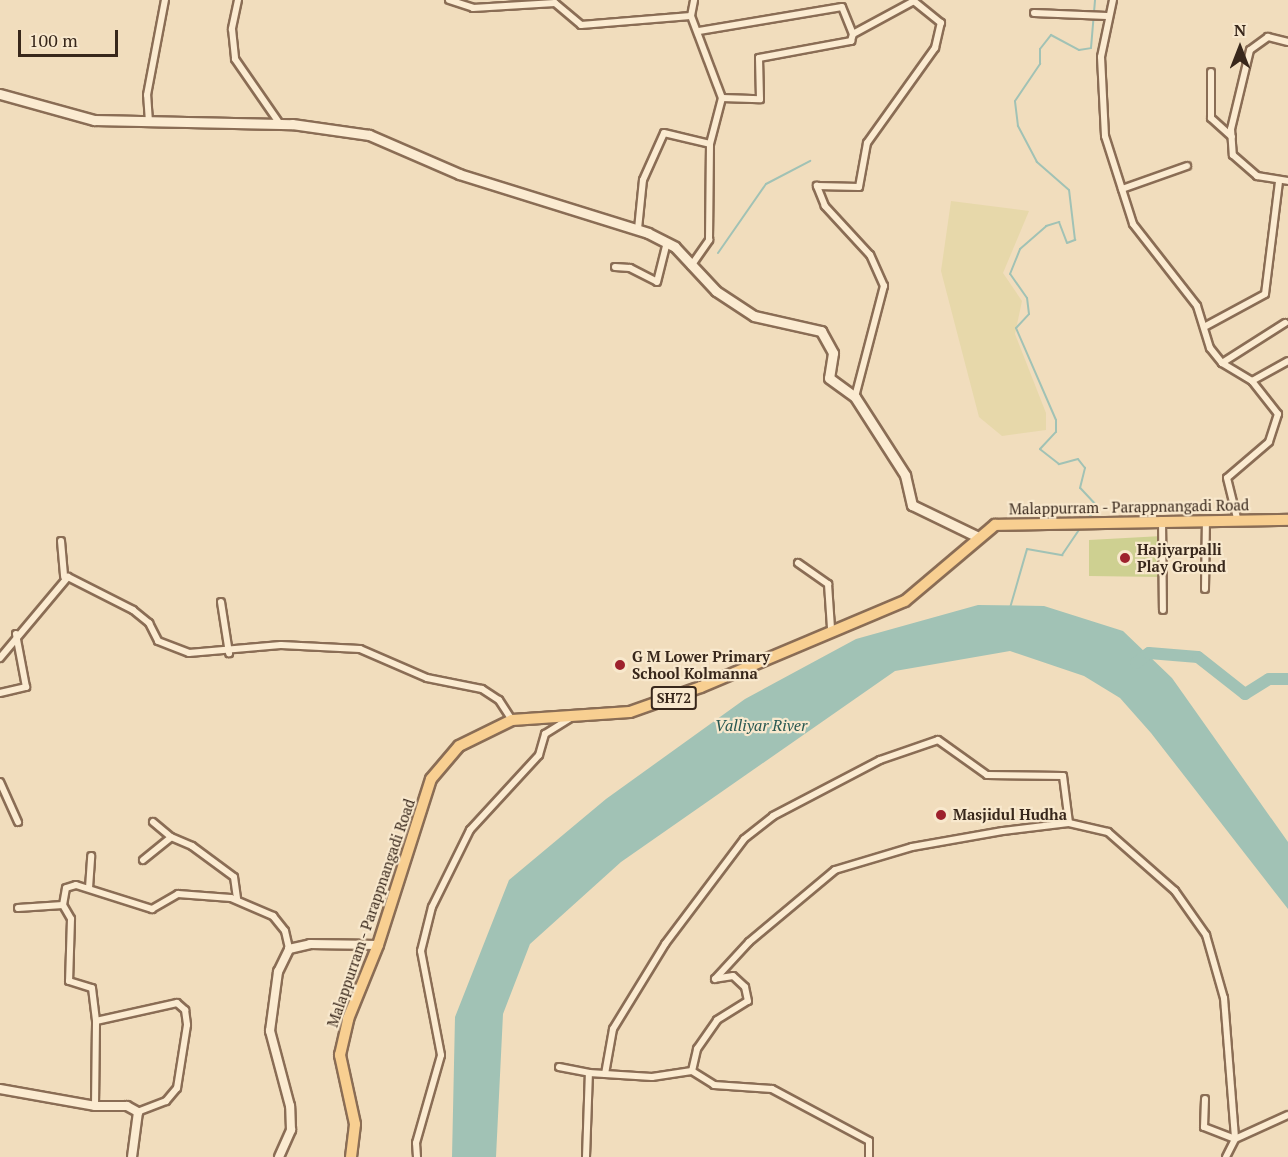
<!DOCTYPE html>
<style>
body{margin:0}
#map{position:relative;width:1288px;height:1157px;overflow:hidden;background:#f1ddbd;font-family:"PT Serif",serif}
div>[style]{position:absolute}
[style*='--x']{left:calc(var(--x)*1px);top:calc(var(--y)*1px);width:calc(var(--w)*1px);rotate:calc(var(--a)*1deg)}
.farmland>*{inset:0;background:#e7d8aa}
.green>*{inset:0;background:#ced091}
.water>*{inset:0;background:#a1c2b5}
.stream>*{height:2px;margin:-1px;padding:0 1px;transform-origin:1px;border-radius:1px;background:#a1c2b5}
.river>*{height:12px;margin:-6px;padding:0 6px;transform-origin:6px;border-radius:6px;background:#a1c2b5}
.roads{filter:drop-shadow(2px 0 #8a6d55) drop-shadow(-2px 0 #8a6d55) drop-shadow(0 2px #8a6d55) drop-shadow(0 -2px #8a6d55)}
.minor>*{height:6px;margin:-3px;padding:0 3px;transform-origin:3px;border-radius:3px;background:#fbebd1}
.tertiary>*{height:8px;margin:-4px;padding:0 4px;transform-origin:4px;border-radius:4px;background:#fbebd1}
.secondary>*{height:9px;margin:-4.5px;padding:0 4.5px;transform-origin:4.5px;border-radius:4.5px;background:#fbebd1}
.primary>*{height:10px;margin:-5px;padding:0 5px;transform-origin:5px;border-radius:5px;background:#f8cf91}
.dots>*{width:16px;height:16px;translate:-50% -50%;box-sizing:border-box;border:3px solid #f8e8cd;border-radius:50%}
span{translate:-50% -50%;white-space:nowrap;text-align:center;line-height:1.15;-webkit-text-stroke:4.5px #f8e8cd;paint-order:stroke}
.shield-label span{padding:2px 4px;background:#f8e8cd;border:2px solid;border-radius:4px;-webkit-text-stroke-width:0}
.shield-label{font-size:14px;color:#38271b;font-weight:700}
.street-label{font-size:15px;color:#38271b}
.poi-label{font-size:15px;color:#38271b;font-weight:700}
.left{translate:0 -50%;text-align:left}
.water-label{font-size:16px;color:#295952;font-style:italic}
.north{position:absolute;left:1210px;top:18px;width:60px;height:60px;-webkit-text-stroke:4px #f8e8cd;paint-order:stroke;rotate:0deg;font-size:16px;font-weight:700;line-height:24px;text-align:center;color:#38271b}
.north::after{content:'';display:block;margin:auto;width:21px;height:27px;background:#38271b;clip-path:polygon(50% 0,100% 100%,50% 72%,0 100%)}
.scale{position:absolute;left:18px;top:30px;width:100px;height:27px;box-sizing:border-box;border:3px solid #38271b;border-top:0;padding-left:8px;font-size:18px;line-height:21px;white-space:nowrap;color:#38271b;-webkit-text-stroke:4px #f8e8cd;paint-order:stroke}
</style>
<div id="map">
<div class="farmland">
<i style="clip-path:polygon(951px 201px,1029px 211px,1003px 273px,1022px 301px,1015px 334px,1046px 413px,1046px 430px,1002px 436px,979px 417px,941px 271px)"></i>
</div>
<div class="green">
<i style="clip-path:polygon(1162px 536px,1160px 577px,1089px 576px,1089px 540px)"></i>
</div>
<div class="water">
<i style="clip-path:polygon(978px 605px,1044px 606px,1123px 631px,1172px 678px,1288px 842px,1288px 909px,1151px 733px,1120px 698px,1084px 676px,1010px 651px,895px 671px,621px 862px,530px 944px,503px 1014px,496px 1157px,452px 1157px,455px 1017px,509px 880px,606px 799px,745px 699px,856px 639px)"></i>
</div>
<div class="stream">
<i style="--x:718;--y:253;--w:84;--a:-55.2"></i>
<i style="--x:766;--y:184;--w:50;--a:-27.6"></i>
<i style="--x:1090;--y:516;--w:12;--a:-48"></i>
<i style="--x:1098;--y:507;--w:26;--a:-133"></i>
<i style="--x:1080;--y:488;--w:21;--a:-76"></i>
<i style="--x:1085;--y:468;--w:11;--a:-128"></i>
<i style="--x:1078;--y:459;--w:20;--a:165"></i>
<i style="--x:1059;--y:464;--w:24;--a:-142"></i>
<i style="--x:1040;--y:449;--w:23;--a:-47"></i>
<i style="--x:1056;--y:432;--w:12;--a:-90"></i>
<i style="--x:1056;--y:420;--w:100;--a:-113.5"></i>
<i style="--x:1016;--y:328;--w:19;--a:-47"></i>
<i style="--x:1029;--y:314;--w:16;--a:-97"></i>
<i style="--x:1027;--y:298;--w:29;--a:-125"></i>
<i style="--x:1010;--y:274;--w:27;--a:-68"></i>
<i style="--x:1020;--y:249;--w:35;--a:-41"></i>
<i style="--x:1046;--y:226;--w:14;--a:-17"></i>
<i style="--x:1059;--y:222;--w:22;--a:69"></i>
<i style="--x:1067;--y:243;--w:9;--a:-21"></i>
<i style="--x:1075;--y:240;--w:50;--a:-96.8"></i>
<i style="--x:1069;--y:190;--w:43;--a:-138.8"></i>
<i style="--x:1037;--y:162;--w:41;--a:-117.8"></i>
<i style="--x:1018;--y:126;--w:25;--a:-97"></i>
<i style="--x:1015;--y:101;--w:45;--a:-56"></i>
<i style="--x:1040;--y:64;--w:15;--a:-90"></i>
<i style="--x:1040;--y:49;--w:18;--a:-52"></i>
<i style="--x:1051;--y:35;--w:32;--a:28"></i>
<i style="--x:1079;--y:50;--w:12;--a:-9"></i>
<i style="--x:1091;--y:48;--w:48;--a:-85.2"></i>
<i style="--x:1010;--y:608;--w:61;--a:-73.9"></i>
<i style="--x:1027;--y:549;--w:36;--a:10"></i>
<i style="--x:1062;--y:555;--w:32;--a:-56"></i>
</div>
<div class="river">
<i style="--x:1136;--y:663;--w:16;--a:-38"></i>
<i style="--x:1149;--y:653;--w:49;--a:4.7"></i>
<i style="--x:1198;--y:657;--w:60;--a:38.2"></i>
<i style="--x:1245;--y:694;--w:28;--a:-32"></i>
<i style="--x:1269;--y:679;--w:19;--a:0"></i>
</div>
<div class="roads">
<div class="minor">
<i style="--x:238;--y:0;--w:30;--a:102"></i>
<i style="--x:232;--y:29;--w:30;--a:84"></i>
<i style="--x:235;--y:59;--w:79;--a:55.3"></i>
<i style="--x:449;--y:0;--w:25;--a:18"></i>
<i style="--x:473;--y:8;--w:82;--a:-3.5"></i>
<i style="--x:555;--y:3;--w:34;--a:40"></i>
<i style="--x:581;--y:25;--w:110;--a:-4.7"></i>
<i style="--x:691;--y:16;--w:88;--a:69.3"></i>
<i style="--x:1113;--y:0;--w:58;--a:101.9"></i>
<i style="--x:1101;--y:57;--w:79;--a:87.1"></i>
<i style="--x:1105;--y:136;--w:92;--a:72.3"></i>
<i style="--x:1133;--y:224;--w:104;--a:52"></i>
<i style="--x:1197;--y:306;--w:44;--a:72.8"></i>
<i style="--x:1210;--y:348;--w:19;--a:51"></i>
<i style="--x:1222;--y:363;--w:35;--a:31"></i>
<i style="--x:1252;--y:381;--w:42;--a:51.8"></i>
<i style="--x:1278;--y:414;--w:29;--a:108"></i>
<i style="--x:1269;--y:442;--w:55;--a:139.4"></i>
<i style="--x:1227;--y:478;--w:41;--a:76"></i>
<i style="--x:1034;--y:13;--w:73;--a:2.4"></i>
<i style="--x:691;--y:16;--w:16;--a:-79"></i>
<i style="--x:699;--y:31;--w:145;--a:-9.5"></i>
<i style="--x:842;--y:7;--w:29;--a:68"></i>
<i style="--x:1288;--y:42;--w:21;--a:-166"></i>
<i style="--x:1268;--y:37;--w:22;--a:144"></i>
<i style="--x:1250;--y:50;--w:81;--a:103.5"></i>
<i style="--x:1231;--y:129;--w:26;--a:86"></i>
<i style="--x:1233;--y:155;--w:32;--a:41"></i>
<i style="--x:1257;--y:176;--w:31;--a:9"></i>
<i style="--x:1211;--y:72;--w:46;--a:90"></i>
<i style="--x:1211;--y:118;--w:28;--a:42"></i>
<i style="--x:149;--y:122;--w:27;--a:-94"></i>
<i style="--x:147;--y:95;--w:97;--a:-79.3"></i>
<i style="--x:1122;--y:189;--w:69;--a:-19.5"></i>
<i style="--x:638;--y:229;--w:49;--a:-84.2"></i>
<i style="--x:643;--y:180;--w:51;--a:-65.9"></i>
<i style="--x:664;--y:133;--w:47;--a:13.4"></i>
<i style="--x:691;--y:266;--w:32;--a:-55"></i>
<i style="--x:709;--y:240;--w:96;--a:-89.4"></i>
<i style="--x:710;--y:144;--w:48;--a:-75.4"></i>
<i style="--x:722;--y:98;--w:38;--a:2"></i>
<i style="--x:760;--y:99;--w:41;--a:-91.4"></i>
<i style="--x:759;--y:58;--w:94;--a:-10.5"></i>
<i style="--x:851;--y:41;--w:7;--a:-74"></i>
<i style="--x:853;--y:34;--w:69;--a:-28.4"></i>
<i style="--x:615;--y:267;--w:15;--a:4"></i>
<i style="--x:630;--y:268;--w:30;--a:27"></i>
<i style="--x:657;--y:282;--w:41;--a:-76"></i>
<i style="--x:1206;--y:326;--w:67;--a:-28.5"></i>
<i style="--x:1265;--y:294;--w:114;--a:-82.9"></i>
<i style="--x:1222;--y:363;--w:75;--a:-32.4"></i>
<i style="--x:1252;--y:381;--w:41;--a:-29.1"></i>
<i style="--x:855;--y:397;--w:115;--a:-75.4"></i>
<i style="--x:884;--y:286;--w:34;--a:-114"></i>
<i style="--x:870;--y:255;--w:67;--a:-132.6"></i>
<i style="--x:825;--y:206;--w:22;--a:-112"></i>
<i style="--x:817;--y:186;--w:42;--a:1.4"></i>
<i style="--x:859;--y:187;--w:45;--a:-79.7"></i>
<i style="--x:867;--y:143;--w:117;--a:-54.4"></i>
<i style="--x:935;--y:48;--w:26;--a:-77"></i>
<i style="--x:941;--y:23;--w:36;--a:-141"></i>
<i style="--x:1162;--y:520;--w:90;--a:89.4"></i>
<i style="--x:61;--y:541;--w:36;--a:85"></i>
<i style="--x:798;--y:563;--w:37;--a:35"></i>
<i style="--x:828;--y:584;--w:44;--a:86.1"></i>
<i style="--x:1205;--y:589;--w:69;--a:-89.2"></i>
<i style="--x:221;--y:602;--w:52;--a:81.1"></i>
<i style="--x:0;--y:658;--w:106;--a:-50"></i>
<i style="--x:68;--y:577;--w:73;--a:26.9"></i>
<i style="--x:133;--y:610;--w:21;--a:39"></i>
<i style="--x:149;--y:623;--w:20;--a:63"></i>
<i style="--x:158;--y:641;--w:33;--a:21"></i>
<i style="--x:189;--y:653;--w:92;--a:-5"></i>
<i style="--x:281;--y:645;--w:79;--a:2.9"></i>
<i style="--x:360;--y:649;--w:73;--a:23.4"></i>
<i style="--x:427;--y:678;--w:56;--a:11.3"></i>
<i style="--x:482;--y:689;--w:20;--a:33"></i>
<i style="--x:499;--y:700;--w:24;--a:57"></i>
<i style="--x:0;--y:693;--w:27;--a:-13"></i>
<i style="--x:26;--y:687;--w:54;--a:-100.7"></i>
<i style="--x:0;--y:782;--w:44;--a:65.8"></i>
<i style="--x:153;--y:822;--w:23;--a:40"></i>
<i style="--x:143;--y:860;--w:36;--a:-39"></i>
<i style="--x:171;--y:837;--w:23;--a:23"></i>
<i style="--x:192;--y:846;--w:52;--a:36.4"></i>
<i style="--x:234;--y:877;--w:22;--a:82"></i>
<i style="--x:89;--y:888;--w:32;--a:-86"></i>
<i style="--x:63;--y:905;--w:16;--a:60"></i>
<i style="--x:71;--y:919;--w:62;--a:91.8"></i>
<i style="--x:69;--y:981;--w:24;--a:17"></i>
<i style="--x:92;--y:988;--w:33;--a:83"></i>
<i style="--x:18;--y:908;--w:45;--a:-3.8"></i>
<i style="--x:63;--y:905;--w:17;--a:-80"></i>
<i style="--x:66;--y:888;--w:10;--a:-17"></i>
<i style="--x:76;--y:885;--w:80;--a:17.5"></i>
<i style="--x:152;--y:909;--w:30;--a:-30"></i>
<i style="--x:178;--y:894;--w:53;--a:4.3"></i>
<i style="--x:231;--y:898;--w:46;--a:23.2"></i>
<i style="--x:273;--y:916;--w:19;--a:51"></i>
<i style="--x:285;--y:931;--w:18;--a:77"></i>
<i style="--x:715;--y:979;--w:50;--a:-47.4"></i>
<i style="--x:749;--y:942;--w:112;--a:-39.9"></i>
<i style="--x:835;--y:870;--w:80;--a:-16.6"></i>
<i style="--x:912;--y:847;--w:92;--a:-10"></i>
<i style="--x:1003;--y:831;--w:66;--a:-6.9"></i>
<i style="--x:1069;--y:823;--w:40;--a:13"></i>
<i style="--x:1108;--y:832;--w:89;--a:41.4"></i>
<i style="--x:1175;--y:891;--w:54;--a:54.8"></i>
<i style="--x:1206;--y:935;--w:66;--a:74.1"></i>
<i style="--x:1224;--y:998;--w:141;--a:85.5"></i>
<i style="--x:559;--y:1067;--w:31;--a:11"></i>
<i style="--x:692;--y:1071;--w:23;--a:-77"></i>
<i style="--x:697;--y:1049;--w:35;--a:-55"></i>
<i style="--x:717;--y:1020;--w:36;--a:-32"></i>
<i style="--x:748;--y:1001;--w:14;--a:-102"></i>
<i style="--x:745;--y:987;--w:16;--a:-137"></i>
<i style="--x:733;--y:976;--w:18;--a:171"></i>
<i style="--x:605;--y:1074;--w:46;--a:-79.9"></i>
<i style="--x:613;--y:1029;--w:100;--a:-58.5"></i>
<i style="--x:665;--y:944;--w:131;--a:-53"></i>
<i style="--x:744;--y:839;--w:37;--a:-38"></i>
<i style="--x:773;--y:816;--w:121;--a:-27.6"></i>
<i style="--x:880;--y:760;--w:61;--a:-19"></i>
<i style="--x:938;--y:740;--w:60;--a:35.5"></i>
<i style="--x:987;--y:775;--w:76;--a:0.8"></i>
<i style="--x:1063;--y:776;--w:47;--a:82.7"></i>
<i style="--x:1205;--y:1099;--w:28;--a:92"></i>
<i style="--x:1204;--y:1127;--w:33;--a:21"></i>
<i style="--x:95;--y:1106;--w:85;--a:-89.3"></i>
<i style="--x:96;--y:1021;--w:83;--a:-12.5"></i>
<i style="--x:177;--y:1003;--w:11;--a:41"></i>
<i style="--x:185;--y:1010;--w:15;--a:82"></i>
<i style="--x:187;--y:1025;--w:64;--a:99"></i>
<i style="--x:177;--y:1088;--w:17;--a:130"></i>
<i style="--x:166;--y:1101;--w:30;--a:159"></i>
<i style="--x:417;--y:1157;--w:14;--a:-94"></i>
<i style="--x:416;--y:1143;--w:91;--a:-74.1"></i>
<i style="--x:441;--y:1055;--w:106;--a:-100.9"></i>
<i style="--x:421;--y:951;--w:45;--a:-76"></i>
<i style="--x:432;--y:907;--w:86;--a:-63.7"></i>
<i style="--x:470;--y:830;--w:102;--a:-47.4"></i>
<i style="--x:539;--y:755;--w:22;--a:-74"></i>
<i style="--x:545;--y:734;--w:34;--a:-32"></i>
<i style="--x:586;--y:1157;--w:84;--a:-88"></i>
<i style="--x:589;--y:1073;--w:63;--a:3.6"></i>
<i style="--x:652;--y:1077;--w:40;--a:-8.5"></i>
<i style="--x:692;--y:1071;--w:26;--a:32"></i>
<i style="--x:714;--y:1085;--w:58;--a:3.9"></i>
<i style="--x:772;--y:1089;--w:110;--a:28.2"></i>
<i style="--x:869;--y:1141;--w:16;--a:90"></i>
<i style="--x:1226;--y:1157;--w:20;--a:-63"></i>
<i style="--x:1235;--y:1139;--w:58;--a:-24.4"></i>
</div>
<div class="tertiary">
<i style="--x:0;--y:1089;--w:97;--a:10.1"></i>
<i style="--x:95;--y:1106;--w:32;--a:0"></i>
<i style="--x:127;--y:1106;--w:13;--a:29"></i>
<i style="--x:138;--y:1112;--w:45;--a:97.6"></i>
<i style="--x:279;--y:1157;--w:30;--a:-66"></i>
<i style="--x:291;--y:1130;--w:24;--a:-92"></i>
<i style="--x:290;--y:1106;--w:78;--a:-104.9"></i>
<i style="--x:270;--y:1031;--w:60;--a:-82.3"></i>
<i style="--x:278;--y:972;--w:25;--a:-64"></i>
<i style="--x:289;--y:949;--w:22;--a:-13"></i>
<i style="--x:310;--y:944;--w:68;--a:0.8"></i>
</div>
<div class="secondary">
<i style="--x:0;--y:94;--w:98;--a:15.5"></i>
<i style="--x:94;--y:120;--w:198;--a:1.2"></i>
<i style="--x:292;--y:124;--w:78;--a:8.1"></i>
<i style="--x:369;--y:135;--w:98;--a:23.4"></i>
<i style="--x:459;--y:174;--w:198;--a:17.3"></i>
<i style="--x:648;--y:233;--w:30;--a:27"></i>
<i style="--x:675;--y:247;--w:60;--a:47"></i>
<i style="--x:716;--y:291;--w:45;--a:33.3"></i>
<i style="--x:754;--y:316;--w:69;--a:12.6"></i>
<i style="--x:821;--y:331;--w:25;--a:61"></i>
<i style="--x:833;--y:353;--w:25;--a:99"></i>
<i style="--x:829;--y:378;--w:32;--a:36"></i>
<i style="--x:855;--y:397;--w:93;--a:57.3"></i>
<i style="--x:905;--y:475;--w:31;--a:77"></i>
<i style="--x:912;--y:505;--w:71;--a:25.8"></i>
</div>
<div class="primary">
<i style="--x:351;--y:1157;--w:33;--a:-83"></i>
<i style="--x:355;--y:1124;--w:71;--a:-102.3"></i>
<i style="--x:340;--y:1055;--w:37;--a:-77"></i>
<i style="--x:348;--y:1019;--w:80;--a:-67.9"></i>
<i style="--x:378;--y:945;--w:174;--a:-72.3"></i>
<i style="--x:431;--y:779;--w:43;--a:-49.7"></i>
<i style="--x:459;--y:746;--w:59;--a:-26.1"></i>
<i style="--x:512;--y:720;--w:118;--a:-3.9"></i>
<i style="--x:630;--y:712;--w:75;--a:-19.4"></i>
<i style="--x:701;--y:687;--w:221;--a:-22.9"></i>
<i style="--x:905;--y:601;--w:118;--a:-40.2"></i>
<i style="--x:995;--y:525;--w:293;--a:-1"></i>
</div>
</div>
<div class="dots">
<i style="left:1125px;top:558px;background:#9e212d"></i>
<i style="left:620px;top:665px;background:#9e212d"></i>
<i style="left:941px;top:815px;background:#9e212d"></i>
</div>
<div class="shield-label">
<span style="left:674px;top:698px">SH72</span>
</div>
<div class="street-label">
<span style="left:1129px;top:507px;rotate:-1deg">Malappurram - Parappnangadi Road</span>
<span style="left:371px;top:913px;rotate:-71deg">Malappurram - Parappnangadi Road</span>
</div>
<div class="poi-label">
<span class="left" style="left:1137px;top:558px">Hajiyarpalli<br>Play Ground</span>
<span class="left" style="left:632px;top:665px">G M Lower Primary<br>School Kolmanna</span>
<span class="left" style="left:953px;top:815px">Masjidul Hudha</span>
</div>
<div class="water-label">
<span style="left:761px;top:725px">Valliyar River</span>
</div>
<div class="north">N</div>
<div class="scale">100 m</div>
</div>
